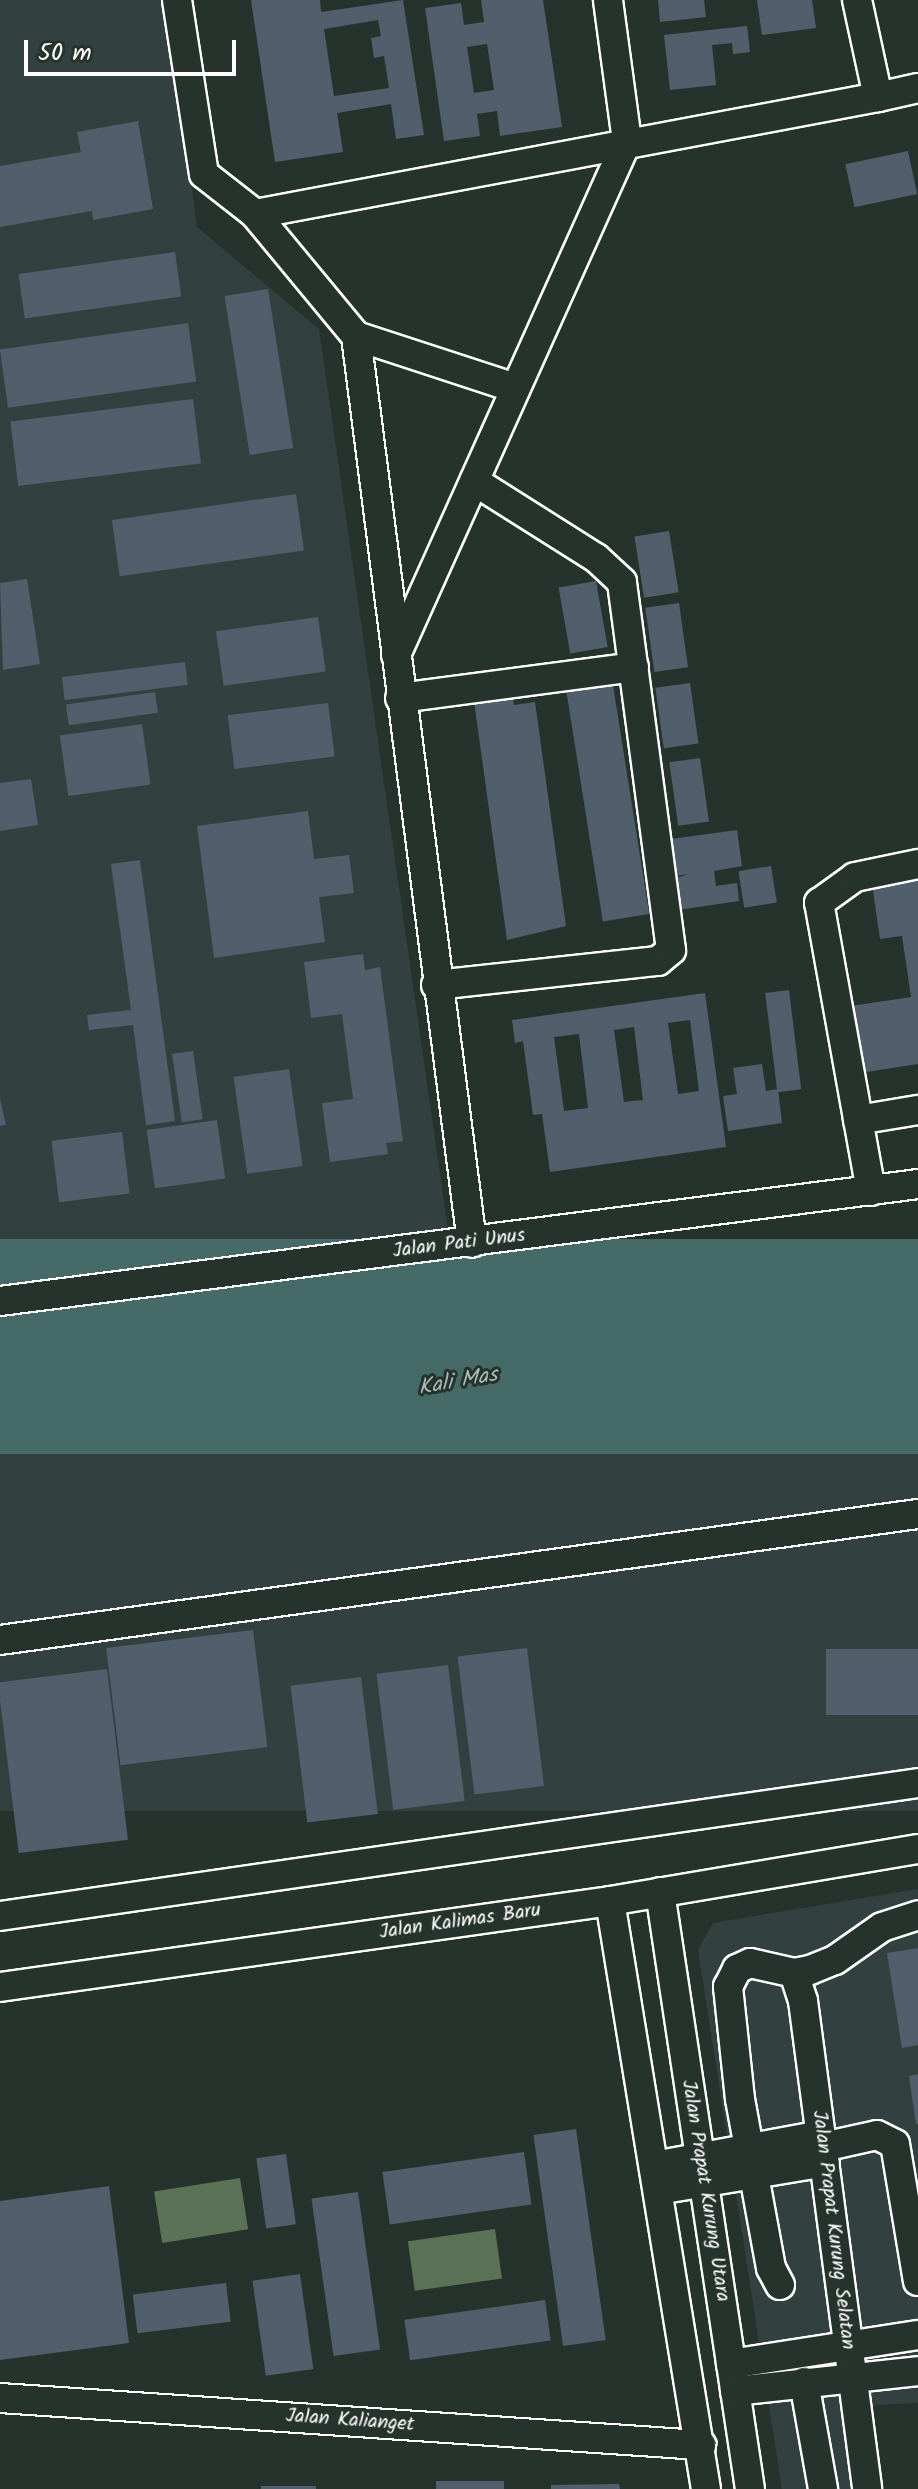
<!DOCTYPE html>
<style>
body{margin:0}
#map{position:relative;width:918px;height:2489px;overflow:hidden;background:#26332d;font-family:Kalam,sans-serif}
div>[style]{position:absolute}
[style*='--x']{left:calc(var(--x)*1px);top:calc(var(--y)*1px);width:calc(var(--w)*1px);rotate:calc(var(--a)*1deg)}
.built>*{inset:0;background:#334040;transform-origin:0 0}
.green>*{inset:0;background:#5b7257;transform-origin:0 0}
.water>*{inset:0;background:#456a68;transform-origin:0 0}
.building>*{inset:0;background:#515f6c;transform-origin:0 0}
.roads{filter:drop-shadow(2px 0 #fff) drop-shadow(-2px 0 #fff) drop-shadow(0 2px #fff) drop-shadow(0 -2px #fff)}
.minor>*{height:28px;margin:-14px;padding:0 14px;transform-origin:14px;border-radius:14px;background:#26332d}
span{translate:-50% -50%;white-space:nowrap;text-align:center;line-height:1.15;-webkit-text-stroke:6px #26332d;paint-order:stroke}
.street-label{font-size:20px;color:#fff}
.water-label{font-size:22px;color:#abbcbb;font-style:italic}
.scale{position:absolute;left:24px;top:40px;width:212px;height:36px;box-sizing:border-box;border:4px solid #fff;border-top:0;padding-left:10px;font-size:24px;line-height:28px;white-space:nowrap;color:#fff;-webkit-text-stroke:6px #26332d;paint-order:stroke}
</style>
<div id="map">
<div class="built">
<i style="clip-path:polygon(0 0,167px 0,197px 227px,319px 329px,458px 1299px,0 1358px)"></i>
<i style="left:918px;top:1454px;width:357px;height:928px;rotate:90deg"></i>
<i style="clip-path:polygon(918px 1889px,918px 2403px,871px 2405px,880px 2489px,782px 2489px,698px 1950px,713px 1923px)"></i>
</div>
<div class="green">
<i style="left:240px;top:2178px;width:52px;height:87px;rotate:81deg"></i>
<i style="left:495px;top:2229px;width:50px;height:88px;rotate:82deg"></i>
</div>
<div class="water">
<i style="left:918px;top:1239px;width:215px;height:926px;rotate:90deg"></i>
</div>
<div class="building">
<i style="clip-path:polygon(evenodd,251px 0,320px 0,321px 12px,403px 0,424px 135px,396px 139px,391px 104px,337px 113px,343px 152px,275px 162px,251px 0,378px 20px,381px 36px,371px 38px,374px 58px,384px 56px,389px 88px,334px 96px,324px 29px,378px 20px)"></i>
<i style="clip-path:polygon(evenodd,481px 0,543px 0,562px 127px,500px 136px,497px 111px,477px 114px,480px 136px,444px 141px,425px 8px,461px 3px,464px 25px,484px 22px,481px 0,487px 44px,494px 90px,474px 93px,467px 47px,487px 44px)"></i>
<i style="clip-path:polygon(658px 0,704px 0,706px 17px,660px 22px)"></i>
<i style="clip-path:polygon(757px 0,812px 0,816px 28px,762px 35px)"></i>
<i style="clip-path:polygon(747px 26px,750px 52px,733px 54px,732px 43px,712px 45px,716px 85px,670px 90px,664px 35px)"></i>
<i style="clip-path:polygon(138px 121px,153px 209px,93px 220px,92px 211px,0 227px,0 166px,81px 152px,77px 132px)"></i>
<i style="left:908px;top:151px;width:44px;height:64px;rotate:78deg"></i>
<i style="left:175px;top:252px;width:45px;height:158px;rotate:82deg"></i>
<i style="left:268px;top:289px;width:161px;height:44px;rotate:81deg"></i>
<i style="left:188px;top:323px;width:59px;height:190px;rotate:82deg"></i>
<i style="left:193px;top:399px;width:65px;height:184px;rotate:83deg"></i>
<i style="left:296px;top:494px;width:57px;height:186px;rotate:82deg"></i>
<i style="left:669px;top:531px;width:62px;height:35px;rotate:81deg"></i>
<i style="clip-path:polygon(27px 579px,40px 664px,3px 670px,0 583px)"></i>
<i style="left:596px;top:581px;width:67px;height:38px;rotate:80deg"></i>
<i style="left:679px;top:603px;width:65px;height:34px;rotate:82deg"></i>
<i style="left:318px;top:617px;width:55px;height:103px;rotate:82deg"></i>
<i style="left:185px;top:662px;width:23px;height:124px;rotate:83deg"></i>
<i style="left:612px;top:679px;width:238px;height:47px;rotate:81deg"></i>
<i style="left:690px;top:683px;width:61px;height:35px;rotate:82deg"></i>
<i style="left:155px;top:692px;width:21px;height:90px;rotate:82deg"></i>
<i style="clip-path:polygon(512px 695px,514px 705px,535px 702px,566px 926px,507px 940px,474px 701px)"></i>
<i style="left:328px;top:703px;width:54px;height:101px;rotate:83deg"></i>
<i style="left:142px;top:724px;width:61px;height:83px;rotate:82deg"></i>
<i style="left:700px;top:758px;width:64px;height:31px;rotate:82deg"></i>
<i style="clip-path:polygon(31px 779px,38px 825px,0 831px,0 783px)"></i>
<i style="clip-path:polygon(308px 811px,314px 859px,349px 855px,354px 893px,319px 897px,325px 942px,214px 958px,197px 826px)"></i>
<i style="clip-path:polygon(737px 830px,742px 866px,714px 871px,716px 886px,737px 883px,739px 901px,678px 910px,674px 879px,688px 874px,669px 877px,664px 840px)"></i>
<i style="clip-path:polygon(140px 860px,175px 1121px,146px 1125px,133px 1025px,89px 1030px,87px 1015px,131px 1010px,111px 864px)"></i>
<i style="left:771px;top:866px;width:37px;height:33px;rotate:81deg"></i>
<i style="clip-path:polygon(918px 870px,918px 1064px,860px 1073px,851px 1006px,911px 997px,902px 936px,880px 939px,871px 877px)"></i>
<i style="clip-path:polygon(363px 954px,365px 970px,380px 967px,403px 1141px,386px 1143px,388px 1154px,330px 1162px,322px 1103px,353px 1099px,342px 1014px,311px 1018px,304px 962px)"></i>
<i style="left:789px;top:990px;width:100px;height:24px;rotate:83deg"></i>
<i style="clip-path:polygon(evenodd,705px 993px,726px 1147px,550px 1172px,542px 1114px,533px 1115px,523px 1041px,515px 1043px,512px 1020px,705px 993px,690px 1020px,699px 1091px,678px 1094px,668px 1023px,690px 1020px,705px 993px,634px 1027px,643px 1100px,624px 1102px,614px 1030px,634px 1027px,705px 993px,579px 1034px,588px 1108px,564px 1111px,554px 1037px,579px 1034px)"></i>
<i style="left:193px;top:1051px;width:69px;height:21px;rotate:82deg"></i>
<i style="clip-path:polygon(762px 1064px,766px 1091px,778px 1089px,782px 1123px,728px 1131px,723px 1096px,737px 1094px,733px 1068px)"></i>
<i style="left:289px;top:1069px;width:98px;height:56px;rotate:82deg"></i>
<i style="clip-path:polygon(0 1099px,6px 1125px,0 1126px)"></i>
<i style="left:217px;top:1120px;width:59px;height:71px;rotate:82deg"></i>
<i style="left:122px;top:1132px;width:62px;height:71px;rotate:83deg"></i>
<i style="left:253px;top:1630px;width:118px;height:148px;rotate:83deg"></i>
<i style="left:527px;top:1648px;width:139px;height:70px;rotate:83deg"></i>
<i style="left:918px;top:1649px;width:66px;height:92px;rotate:90deg"></i>
<i style="left:448px;top:1665px;width:137px;height:72px;rotate:83deg"></i>
<i style="left:107px;top:1669px;width:172px;height:110px;rotate:83deg"></i>
<i style="left:361px;top:1677px;width:138px;height:71px;rotate:83deg"></i>
<i style="clip-path:polygon(918px 1948px,918px 2045px,902px 2048px,887px 1953px)"></i>
<i style="clip-path:polygon(918px 2074px,918px 2124px,916px 2124px,909px 2076px)"></i>
<i style="left:576px;top:2129px;width:213px;height:43px;rotate:82deg"></i>
<i style="left:524px;top:2152px;width:53px;height:143px;rotate:82deg"></i>
<i style="left:286px;top:2154px;width:71px;height:30px;rotate:82deg"></i>
<i style="clip-path:polygon(109px 2186px,129px 2343px,0 2360px,0 2201px)"></i>
<i style="left:358px;top:2192px;width:159px;height:47px;rotate:82deg"></i>
<i style="left:300px;top:2274px;width:96px;height:48px;rotate:82deg"></i>
<i style="left:226px;top:2283px;width:39px;height:94px;rotate:83deg"></i>
<i style="left:545px;top:2300px;width:41px;height:142px;rotate:82deg"></i>
<i style="left:436px;top:2481px;width:68px;height:8px"></i>
<i style="clip-path:polygon(619px 2484px,620px 2489px,551px 2489px,551px 2485px)"></i>
<i style="left:261px;top:2486px;width:55px;height:3px"></i>
</div>
<div class="roads">
<div class="minor">
<i style="--x:177;--y:0;--w:176;--a:81.2"></i>
<i style="--x:204;--y:174;--w:65;--a:38.1"></i>
<i style="--x:255;--y:214;--w:158;--a:50.4"></i>
<i style="--x:356;--y:336;--w:914;--a:82.71"></i>
<i style="--x:878;--y:97;--w:41;--a:-12.7"></i>
<i style="--x:255;--y:214;--w:634;--a:-10.64"></i>
<i style="--x:878;--y:97;--w:99;--a:-102.2"></i>
<i style="--x:356;--y:336;--w:167;--a:18.1"></i>
<i style="--x:396;--y:655;--w:564;--a:-65.8"></i>
<i style="--x:627;--y:141;--w:142;--a:-97.7"></i>
<i style="--x:400;--y:698;--w:236;--a:-7.5"></i>
<i style="--x:436;--y:985;--w:223;--a:-6.2"></i>
<i style="--x:658;--y:961;--w:17;--a:-40"></i>
<i style="--x:671;--y:950;--w:371;--a:-97.6"></i>
<i style="--x:622;--y:582;--w:35;--a:-137"></i>
<i style="--x:596;--y:558;--w:144;--a:-147.7"></i>
<i style="--x:858;--y:1120;--w:61;--a:-9.5"></i>
<i style="--x:871;--y:1191;--w:293;--a:-100.2"></i>
<i style="--x:819;--y:903;--w:44;--a:-35.8"></i>
<i style="--x:855;--y:877;--w:64;--a:-11.7"></i>
<i style="--x:0;--y:1301;--w:925;--a:-7.26"></i>
<i style="--x:0;--y:1640;--w:927;--a:-7.82"></i>
<i style="--x:660;--y:1892;--w:604;--a:81.43"></i>
<i style="--x:610;--y:1901;--w:596;--a:80.73"></i>
<i style="--x:0;--y:1916;--w:928;--a:-8.24"></i>
<i style="--x:794;--y:1973;--w:29;--a:72"></i>
<i style="--x:803;--y:2001;--w:492;--a:82.5"></i>
<i style="--x:0;--y:1987;--w:616;--a:-8.02"></i>
<i style="--x:610;--y:1901;--w:312;--a:-9.6"></i>
<i style="--x:823;--y:2147;--w:55;--a:-12.5"></i>
<i style="--x:877;--y:2135;--w:20;--a:27"></i>
<i style="--x:895;--y:2144;--w:139;--a:80.5"></i>
<i style="--x:654;--y:2166;--w:170;--a:-10.5"></i>
<i style="--x:658;--y:2190;--w:169;--a:-9.5"></i>
<i style="--x:780;--y:2285;--w:19;--a:-118"></i>
<i style="--x:771;--y:2268;--w:172;--a:-100.4"></i>
<i style="--x:740;--y:2099;--w:113;--a:-96.1"></i>
<i style="--x:728;--y:1987;--w:20;--a:-63"></i>
<i style="--x:737;--y:1969;--w:14;--a:-25"></i>
<i style="--x:750;--y:1963;--w:45;--a:12.8"></i>
<i style="--x:794;--y:1973;--w:16;--a:-11"></i>
<i style="--x:810;--y:1970;--w:27;--a:-22"></i>
<i style="--x:835;--y:1960;--w:57;--a:-35.1"></i>
<i style="--x:882;--y:1927;--w:38;--a:-18"></i>
<i style="--x:731;--y:2364;--w:189;--a:-8.8"></i>
<i style="--x:804;--y:2382;--w:109;--a:79.9"></i>
<i style="--x:735;--y:2391;--w:184;--a:-6.2"></i>
<i style="--x:0;--y:2398;--w:703;--a:3.84"></i>
</div>
</div>
<div class="street-label">
<span style="left:459px;top:1244px;rotate:-7deg">Jalan Pati Unus</span>
<span style="left:460px;top:1922px;rotate:-8deg">Jalan Kalimas Baru</span>
<span style="left:705px;top:2191px;rotate:81deg">Jalan Prapat Kurung Utara</span>
<span style="left:833px;top:2230px;rotate:83deg">Jalan Prapat Kurung Selatan</span>
<span style="left:350px;top:2421px;rotate:4deg">Jalan Kalianget</span>
</div>
<div class="water-label">
<span style="left:458px;top:1382px;rotate:-10deg">Kali Mas</span>
</div>
<div class="scale">50 m</div>
</div>
